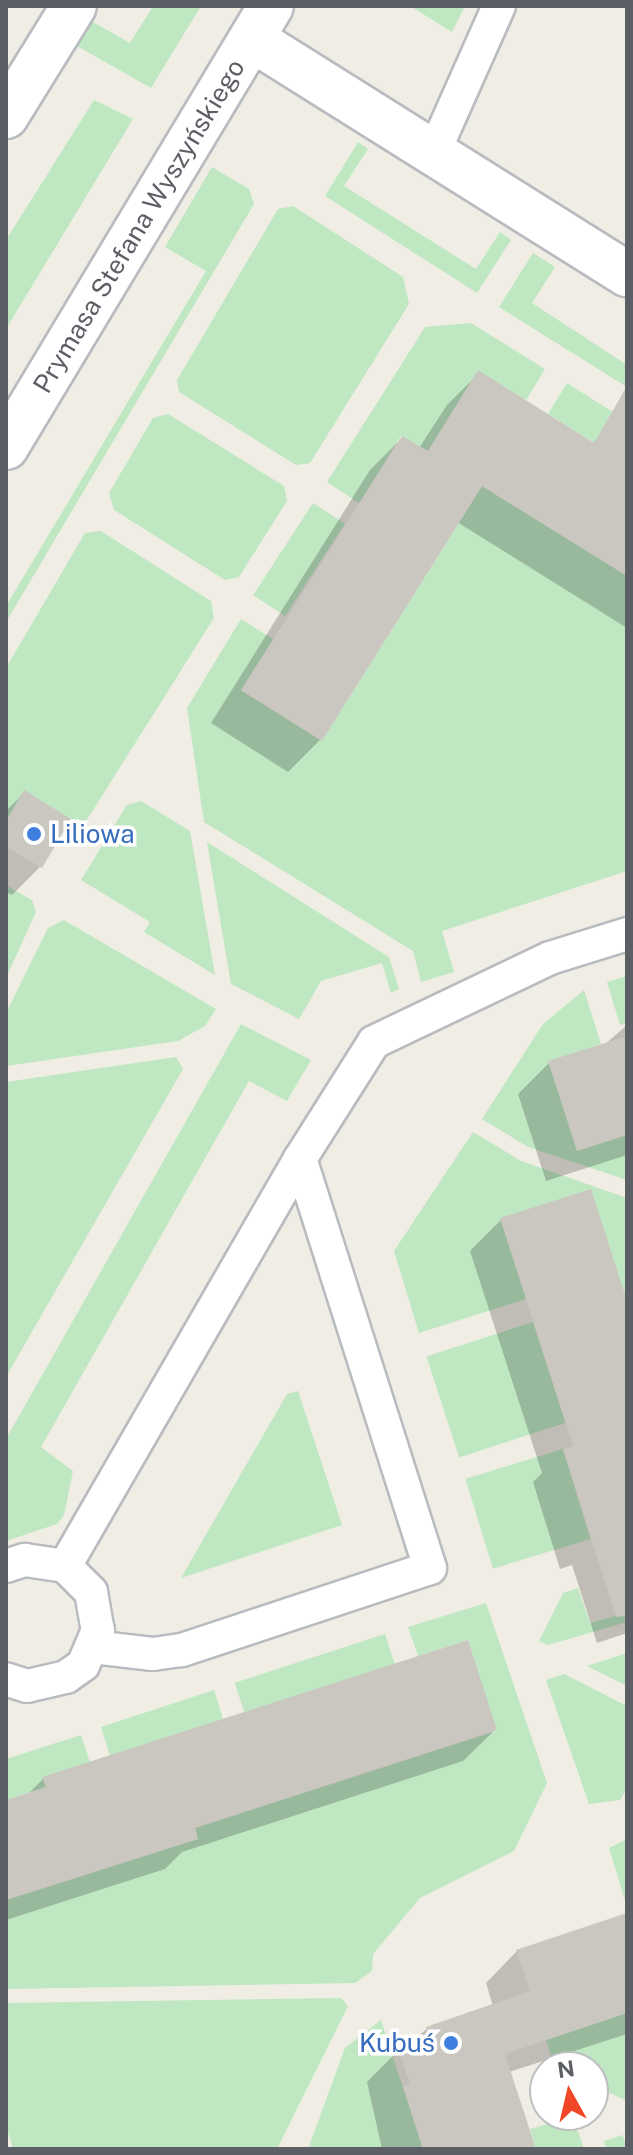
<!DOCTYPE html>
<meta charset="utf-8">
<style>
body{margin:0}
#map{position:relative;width:633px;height:2155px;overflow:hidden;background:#efede4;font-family:"Public Sans",sans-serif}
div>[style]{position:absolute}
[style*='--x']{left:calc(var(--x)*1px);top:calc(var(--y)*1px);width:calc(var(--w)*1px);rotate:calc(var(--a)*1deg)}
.green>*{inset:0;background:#bfe8c2;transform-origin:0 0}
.shadow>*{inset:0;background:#0003}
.building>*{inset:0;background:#cac7c1}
.roads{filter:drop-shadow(2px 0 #b9bbc0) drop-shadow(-2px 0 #b9bbc0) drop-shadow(0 2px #b9bbc0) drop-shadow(0 -2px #b9bbc0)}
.service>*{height:32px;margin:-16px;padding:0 16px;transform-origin:16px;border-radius:16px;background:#fff}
.minor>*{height:44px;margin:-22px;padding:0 22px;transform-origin:22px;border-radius:22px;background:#fff}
.tertiary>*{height:44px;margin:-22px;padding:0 22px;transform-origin:22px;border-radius:22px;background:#fff}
.dots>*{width:22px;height:22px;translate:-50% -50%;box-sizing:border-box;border:4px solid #fff;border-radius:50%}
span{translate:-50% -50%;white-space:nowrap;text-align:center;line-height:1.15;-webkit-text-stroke:7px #fff;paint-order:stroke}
.street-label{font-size:26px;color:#5c5f65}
.shop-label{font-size:26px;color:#366cbe}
.left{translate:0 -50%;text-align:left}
.right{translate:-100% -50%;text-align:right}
.frame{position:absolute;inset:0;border:8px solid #5c5f65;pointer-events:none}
.north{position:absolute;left:529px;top:2051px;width:80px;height:80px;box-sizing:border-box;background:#fff;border:2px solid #bebfc1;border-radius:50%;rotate:352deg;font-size:22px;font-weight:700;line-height:32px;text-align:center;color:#5c5f65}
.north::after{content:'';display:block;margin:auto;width:28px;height:36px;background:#f14728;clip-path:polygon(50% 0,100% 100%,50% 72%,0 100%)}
</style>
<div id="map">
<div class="green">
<i style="clip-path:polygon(153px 6px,201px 6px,151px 88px,75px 45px,91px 21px,130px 43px)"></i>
<i style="clip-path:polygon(410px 6px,465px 6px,452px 32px)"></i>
<i style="clip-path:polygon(94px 100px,133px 119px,6px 329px,6px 240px)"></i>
<i style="clip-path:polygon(358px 142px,368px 149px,344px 186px,476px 269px,500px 232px,511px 240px,477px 293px,325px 196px)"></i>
<i style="clip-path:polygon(212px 167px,249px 189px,254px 204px,6px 622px,6px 606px,206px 271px,165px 247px)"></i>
<i style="clip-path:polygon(293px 206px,403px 277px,409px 304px,310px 463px,296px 465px,179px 392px,177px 380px,278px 209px)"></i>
<i style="clip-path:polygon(533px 253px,555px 267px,532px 303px,624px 363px,627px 360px,627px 387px,499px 307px)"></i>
<i style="clip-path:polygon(471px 323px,545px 369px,526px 400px,478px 371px,428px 451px,401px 436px,359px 503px,327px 482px,425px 327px)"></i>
<i style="clip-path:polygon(567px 383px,627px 421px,594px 443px,548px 414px)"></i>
<i style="clip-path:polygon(168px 414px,284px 486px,287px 501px,239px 577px,225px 580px,114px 510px,109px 493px,153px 418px)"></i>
<i style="clip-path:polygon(482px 486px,627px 576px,627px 871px,442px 931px,454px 972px,421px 982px,413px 951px,204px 822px,187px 708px,241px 619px,273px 639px,242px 691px,322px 741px)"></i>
<i style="left:313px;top:503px;width:38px;height:110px;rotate:33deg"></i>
<i style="clip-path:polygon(101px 531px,211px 601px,214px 618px,83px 826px,24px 791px,6px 821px,6px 668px,85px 533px)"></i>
<i style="clip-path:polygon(141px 801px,190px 831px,215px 975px,144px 932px,150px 922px,81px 880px,127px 805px)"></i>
<i style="clip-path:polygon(207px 842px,389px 957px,399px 989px,391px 993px,382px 963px,321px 981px,299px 1019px,231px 984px)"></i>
<i style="clip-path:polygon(6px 885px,32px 900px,36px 912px,6px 978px)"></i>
<i style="clip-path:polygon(64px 920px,216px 1009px,205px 1026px,178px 1041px,6px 1066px,6px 1013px,48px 928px)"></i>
<i style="clip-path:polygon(627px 976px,627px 1023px,620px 1025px,607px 982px)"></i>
<i style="clip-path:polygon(584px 990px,601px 1044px,549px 1062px,577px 1150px,627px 1135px,627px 1180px,528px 1147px,482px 1119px,543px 1024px)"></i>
<i style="clip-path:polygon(241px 1024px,311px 1060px,287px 1101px,249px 1081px,41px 1447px,73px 1471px,64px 1515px,57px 1524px,6px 1541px,6px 1439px)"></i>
<i style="clip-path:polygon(176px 1057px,183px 1069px,6px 1377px,6px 1082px)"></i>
<i style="clip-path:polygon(473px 1132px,521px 1161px,627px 1198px,627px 1301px,526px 1299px,419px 1333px,394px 1251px)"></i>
<i style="left:533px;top:1322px;width:106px;height:112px;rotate:72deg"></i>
<i style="clip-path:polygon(298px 1391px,342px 1525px,181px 1578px,287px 1394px)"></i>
<i style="left:563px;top:1449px;width:94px;height:102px;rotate:73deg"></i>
<i style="clip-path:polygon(578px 1588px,590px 1623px,627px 1613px,627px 1622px,548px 1645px,539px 1641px,563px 1593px)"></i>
<i style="clip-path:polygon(486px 1603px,547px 1783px,514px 1851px,420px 1898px,373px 1954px,372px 1971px,355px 1983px,6px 1989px,6px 1900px,198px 1839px,195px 1828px,496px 1731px,468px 1640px,418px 1656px,408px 1627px)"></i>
<i style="left:385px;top:1634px;width:32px;height:158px;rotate:72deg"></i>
<i style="clip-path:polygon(627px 1653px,627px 1686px,587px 1666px)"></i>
<i style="clip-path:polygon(564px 1674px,627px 1706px,627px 1789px,620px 1800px,589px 1804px,546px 1680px)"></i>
<i style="clip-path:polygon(214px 1690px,223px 1719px,113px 1766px,101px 1727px)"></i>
<i style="clip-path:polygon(81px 1735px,90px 1762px,43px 1777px,46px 1787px,6px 1800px,6px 1759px)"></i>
<i style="clip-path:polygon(627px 1839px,627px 1907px,609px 1848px)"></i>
<i style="clip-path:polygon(341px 1998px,348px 2006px,277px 2149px,13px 2149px,6px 2125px,6px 2003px)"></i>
<i style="clip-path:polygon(627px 2013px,627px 2101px,593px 2085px,593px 2067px,555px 2067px,546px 2040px)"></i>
<i style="clip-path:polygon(381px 2020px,423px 2149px,308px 2149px,345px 2048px)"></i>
<i style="clip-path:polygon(565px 2119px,576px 2126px,584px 2149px,536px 2149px,530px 2129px)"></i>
<i style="clip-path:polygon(623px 2135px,627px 2149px,606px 2149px,604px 2141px)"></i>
</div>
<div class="shadow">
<i style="clip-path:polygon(479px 373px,592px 444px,600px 436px,627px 452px,627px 628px,457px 522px,320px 740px,288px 772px,211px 723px,370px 470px,402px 438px,419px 448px,447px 405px)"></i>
<i style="clip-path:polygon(24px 793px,40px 867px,12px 895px,6px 892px,6px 811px)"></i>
<i style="clip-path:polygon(627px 1025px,627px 1155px,546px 1181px,518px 1094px,549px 1063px,603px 1046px)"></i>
<i style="clip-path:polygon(501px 1220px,627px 1308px,627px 1633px,597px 1643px,572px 1565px,560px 1569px,533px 1482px,542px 1473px,470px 1251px)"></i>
<i style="clip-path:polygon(495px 1730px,463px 1761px,182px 1852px,165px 1869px,6px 1920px,6px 1803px,26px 1796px,43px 1779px)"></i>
<i style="clip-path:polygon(627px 1916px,627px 2034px,509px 2072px,534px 2149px,382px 2149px,367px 2082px,399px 2050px,427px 2029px,493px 2006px,486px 1983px,517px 1951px)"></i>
</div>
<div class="building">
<i style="clip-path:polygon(478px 370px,594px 443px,627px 386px,627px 576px,482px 486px,322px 741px,241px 690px,402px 436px,428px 451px)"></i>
<i style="clip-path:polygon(24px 790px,71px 819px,42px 868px,6px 847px,6px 821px)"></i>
<i style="clip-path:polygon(627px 1036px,627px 1135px,577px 1151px,548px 1061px)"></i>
<i style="clip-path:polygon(591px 1189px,627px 1301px,627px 1616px,616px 1617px,563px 1449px,573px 1446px,500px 1218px)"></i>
<i style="clip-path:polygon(468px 1640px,497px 1730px,195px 1828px,198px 1839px,6px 1900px,6px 1800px,46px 1787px,42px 1777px)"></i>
<i style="clip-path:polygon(627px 1913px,627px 2013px,505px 2054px,536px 2149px,423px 2149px,403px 2086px,410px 2084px,398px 2048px,430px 2038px,426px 2027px,530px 1991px,516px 1950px)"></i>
</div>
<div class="roads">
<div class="service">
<i style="--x:434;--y:152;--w:160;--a:-66"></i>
<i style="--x:6;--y:1566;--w:20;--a:-18"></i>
<i style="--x:25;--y:1560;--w:40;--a:8.5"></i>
<i style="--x:65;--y:1566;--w:37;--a:45"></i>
<i style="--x:91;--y:1592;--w:39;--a:80"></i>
<i style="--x:98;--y:1630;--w:38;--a:113"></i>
<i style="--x:83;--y:1665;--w:21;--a:145"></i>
<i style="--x:66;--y:1677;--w:40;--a:167"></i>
<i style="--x:27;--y:1686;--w:22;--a:-162"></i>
<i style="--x:65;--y:1566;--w:470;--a:-60"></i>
<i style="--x:300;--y:1159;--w:138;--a:-57.7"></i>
<i style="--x:374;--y:1042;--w:195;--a:-25.5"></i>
<i style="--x:550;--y:958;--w:81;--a:-17.3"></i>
<i style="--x:93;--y:1647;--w:60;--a:6.7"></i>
<i style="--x:153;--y:1654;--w:29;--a:-8"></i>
<i style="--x:182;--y:1650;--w:261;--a:-18.3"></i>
<i style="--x:430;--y:1568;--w:429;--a:-107.6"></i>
</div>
<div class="minor">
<i style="--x:252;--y:39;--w:443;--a:32.1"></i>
<i style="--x:6;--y:116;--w:129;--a:-58.3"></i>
</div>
<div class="tertiary">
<i style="--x:6;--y:447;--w:514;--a:-59"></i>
</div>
</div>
<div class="dots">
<i style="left:34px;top:834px;background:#3f7fe0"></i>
<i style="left:451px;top:2043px;background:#3f7fe0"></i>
</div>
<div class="street-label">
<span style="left:139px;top:226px;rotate:-59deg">Prymasa Stefana Wyszyńskiego</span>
</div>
<div class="shop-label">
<span class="left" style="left:50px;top:834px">Liliowa</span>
<span class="right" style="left:435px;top:2043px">Kubuś</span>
</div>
<div class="frame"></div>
<div class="north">N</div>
</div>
